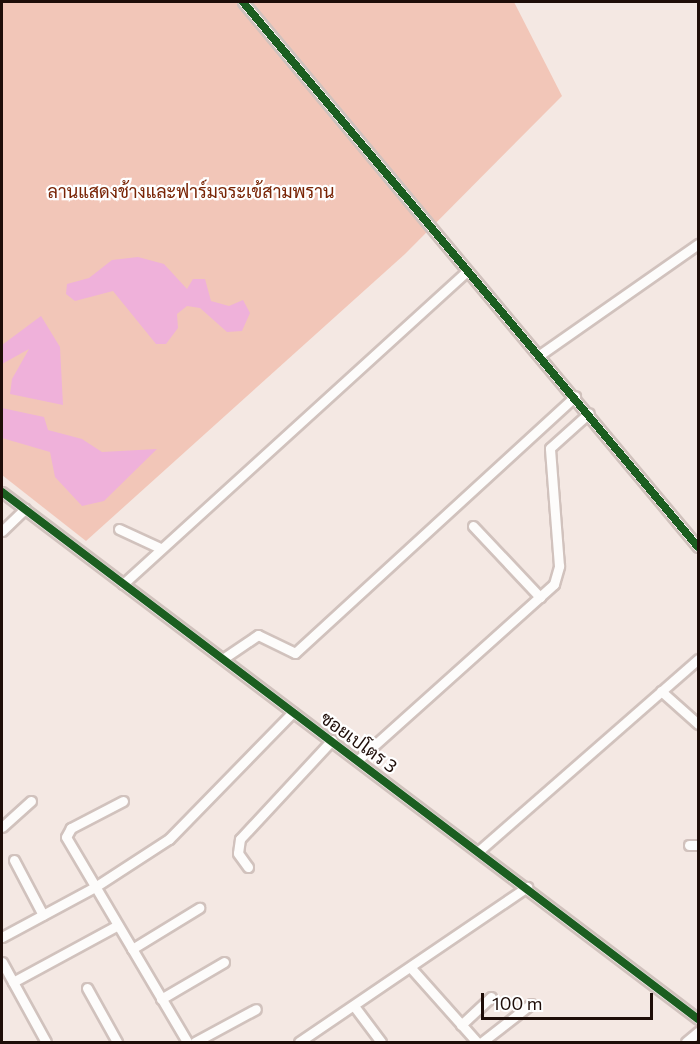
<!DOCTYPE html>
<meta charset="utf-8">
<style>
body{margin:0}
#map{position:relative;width:700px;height:1044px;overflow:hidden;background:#f4e8e3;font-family:Commissioner,Sarabun,sans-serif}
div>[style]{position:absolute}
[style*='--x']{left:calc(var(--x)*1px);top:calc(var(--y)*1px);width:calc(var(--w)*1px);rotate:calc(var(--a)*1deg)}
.green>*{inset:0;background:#f2c6b8}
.water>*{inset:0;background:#efb1da}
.roads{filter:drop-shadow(2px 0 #d1c2bd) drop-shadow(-2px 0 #d1c2bd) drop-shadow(0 2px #d1c2bd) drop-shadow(0 -2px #d1c2bd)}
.minor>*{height:9px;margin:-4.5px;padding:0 4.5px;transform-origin:4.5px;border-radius:4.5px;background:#fdfcfb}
.cycleway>*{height:8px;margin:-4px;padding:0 4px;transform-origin:4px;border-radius:4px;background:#1b5e20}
span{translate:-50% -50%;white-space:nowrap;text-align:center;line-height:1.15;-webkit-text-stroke:4.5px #fff;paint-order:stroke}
.park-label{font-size:18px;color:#792506}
.street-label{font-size:18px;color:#1e0d08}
.frame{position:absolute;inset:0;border:3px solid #1e0d08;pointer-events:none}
.scale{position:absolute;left:481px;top:993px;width:172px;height:27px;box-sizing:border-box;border:3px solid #1e0d08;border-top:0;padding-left:8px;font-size:18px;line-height:21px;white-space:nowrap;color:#1e0d08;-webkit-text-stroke:4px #fff;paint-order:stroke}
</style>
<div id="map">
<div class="green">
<i style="clip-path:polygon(2px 2px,514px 2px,562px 96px,405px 254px,86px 541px,2px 475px)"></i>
</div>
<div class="water">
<i style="clip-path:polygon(138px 257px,164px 264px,187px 289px,193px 279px,205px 279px,211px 301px,229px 306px,243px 300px,250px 313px,242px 331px,227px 332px,200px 308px,187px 306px,177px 314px,178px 328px,166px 344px,156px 344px,113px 291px,75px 301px,66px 294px,67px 284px,89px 278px,112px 260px)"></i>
<i style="clip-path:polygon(41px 316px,60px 347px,63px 405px,10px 394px,12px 379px,29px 349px,2px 364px,2px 345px)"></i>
<i style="clip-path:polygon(2px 408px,44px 417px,48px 430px,82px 439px,102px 452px,157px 449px,104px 501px,82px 506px,55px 477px,50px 452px,2px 438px)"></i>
</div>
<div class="roads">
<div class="minor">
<i style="--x:243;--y:2;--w:710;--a:50.14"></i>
<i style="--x:541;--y:354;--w:192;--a:-35"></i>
<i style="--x:2;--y:492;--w:873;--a:37.13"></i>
<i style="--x:473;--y:526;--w:98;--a:46.7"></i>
<i style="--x:119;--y:529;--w:45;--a:24.9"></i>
<i style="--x:2;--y:531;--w:32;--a:-44"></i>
<i style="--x:123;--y:584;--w:464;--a:-42.3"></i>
<i style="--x:224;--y:658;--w:41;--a:-34.1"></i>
<i style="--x:258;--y:635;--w:41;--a:25.9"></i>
<i style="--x:295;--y:653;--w:380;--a:-42.5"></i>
<i style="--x:661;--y:691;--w:50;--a:41.7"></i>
<i style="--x:359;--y:759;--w:262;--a:-41.9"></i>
<i style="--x:554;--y:584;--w:19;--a:-74"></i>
<i style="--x:559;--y:566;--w:118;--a:-94.4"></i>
<i style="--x:550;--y:448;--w:52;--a:-41.9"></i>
<i style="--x:123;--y:801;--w:59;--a:152.6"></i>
<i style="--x:71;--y:828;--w:10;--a:119"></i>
<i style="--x:66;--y:837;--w:238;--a:59.4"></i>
<i style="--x:2;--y:827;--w:39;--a:-42"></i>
<i style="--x:689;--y:845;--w:9;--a:0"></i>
<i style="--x:480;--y:850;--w:290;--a:-41.2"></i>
<i style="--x:14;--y:860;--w:62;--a:62.2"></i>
<i style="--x:248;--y:867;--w:17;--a:-126"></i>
<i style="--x:238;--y:853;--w:14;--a:-82"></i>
<i style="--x:240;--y:839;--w:135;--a:-47.1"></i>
<i style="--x:2;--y:937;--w:106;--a:-28.3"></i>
<i style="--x:95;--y:887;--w:88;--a:-33"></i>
<i style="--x:169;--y:839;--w:177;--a:-45.7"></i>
<i style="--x:132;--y:949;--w:79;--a:-31.5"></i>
<i style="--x:2;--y:962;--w:91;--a:61.2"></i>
<i style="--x:411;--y:968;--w:99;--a:48.3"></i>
<i style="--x:13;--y:982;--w:119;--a:-28.5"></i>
<i style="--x:87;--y:988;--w:62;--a:60.9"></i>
<i style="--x:161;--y:999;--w:73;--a:-30.4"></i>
<i style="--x:354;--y:1006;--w:45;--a:53.1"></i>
<i style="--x:461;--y:1025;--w:41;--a:-43"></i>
<i style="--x:195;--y:1042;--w:69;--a:-28.4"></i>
<i style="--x:299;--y:1042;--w:276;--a:-34.2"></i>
<i style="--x:482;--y:1042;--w:62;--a:-37.8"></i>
<i style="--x:686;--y:1042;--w:16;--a:-40"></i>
</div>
</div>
<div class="cycleway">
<i style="--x:243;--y:2;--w:710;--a:50.14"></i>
<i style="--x:2;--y:492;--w:873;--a:37.13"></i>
</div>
<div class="park-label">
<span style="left:191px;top:191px">ลานแสดงช้างและฟาร์มจระเข้สามพราน</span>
</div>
<div class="street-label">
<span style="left:359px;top:742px;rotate:36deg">ซอยเปโตร 3</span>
</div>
<div class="frame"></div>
<div class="scale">100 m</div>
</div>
